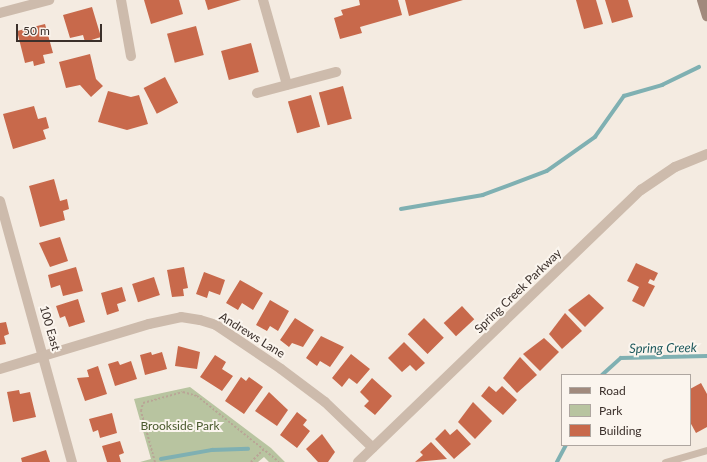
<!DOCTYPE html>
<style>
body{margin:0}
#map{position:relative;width:707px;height:462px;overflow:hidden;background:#f4ebe1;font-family:Lato,sans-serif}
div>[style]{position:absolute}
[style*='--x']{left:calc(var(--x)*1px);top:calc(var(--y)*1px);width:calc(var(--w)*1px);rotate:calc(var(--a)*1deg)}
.green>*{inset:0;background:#b8c4a0}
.stream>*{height:3.5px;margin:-1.75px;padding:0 1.75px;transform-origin:1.75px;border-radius:1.75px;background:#7fb0b2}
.building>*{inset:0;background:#c8694b;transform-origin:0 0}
.path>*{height:2px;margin-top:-1px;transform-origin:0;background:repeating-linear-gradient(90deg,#b9a596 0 2px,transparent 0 4px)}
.lane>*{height:7px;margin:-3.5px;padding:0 3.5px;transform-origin:3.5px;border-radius:3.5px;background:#cdbbac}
.street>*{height:10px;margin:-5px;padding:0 5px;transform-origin:5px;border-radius:5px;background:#cdbbac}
.secondary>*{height:10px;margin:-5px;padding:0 5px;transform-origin:5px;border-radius:5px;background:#a18a7d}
span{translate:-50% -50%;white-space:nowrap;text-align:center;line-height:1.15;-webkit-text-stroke:4px #fbf5ee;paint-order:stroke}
.street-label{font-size:12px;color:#3b302b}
.park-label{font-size:12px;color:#4a5a2e}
.water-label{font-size:13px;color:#1f5a5e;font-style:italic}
.legend{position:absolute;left:561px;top:374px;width:130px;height:72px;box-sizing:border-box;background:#fbf5ee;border:1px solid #aea6a0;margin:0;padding:5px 7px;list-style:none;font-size:12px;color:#3b302b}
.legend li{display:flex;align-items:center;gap:8px;height:20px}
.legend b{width:20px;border:1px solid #aea6a0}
.scale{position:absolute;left:16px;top:24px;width:86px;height:18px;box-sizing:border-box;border:2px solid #3b302b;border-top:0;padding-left:5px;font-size:12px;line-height:14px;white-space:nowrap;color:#3b302b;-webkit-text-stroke:3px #fbf5ee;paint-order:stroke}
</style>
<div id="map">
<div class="green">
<i style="clip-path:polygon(190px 387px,271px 448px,285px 462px,269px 462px,264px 457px,258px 462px,140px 462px,151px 459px,134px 399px)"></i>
</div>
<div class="stream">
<i style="--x:401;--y:209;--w:83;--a:-9.7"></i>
<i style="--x:483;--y:195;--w:68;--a:-20.6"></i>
<i style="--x:547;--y:171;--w:59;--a:-35.3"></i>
<i style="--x:595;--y:137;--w:50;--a:-54.7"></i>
<i style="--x:624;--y:96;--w:40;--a:-16"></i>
<i style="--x:662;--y:85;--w:41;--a:-25.9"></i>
<i style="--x:602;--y:375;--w:25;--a:-42"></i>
<i style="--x:621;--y:358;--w:86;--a:-1.3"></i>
<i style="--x:161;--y:459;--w:52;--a:-10"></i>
<i style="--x:212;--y:450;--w:36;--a:-2"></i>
<i style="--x:557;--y:462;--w:19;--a:-62"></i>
</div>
<div class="building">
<i style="clip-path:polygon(144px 0,179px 0,183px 14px,151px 24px)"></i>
<i style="clip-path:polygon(205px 0,241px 0,208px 10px)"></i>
<i style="clip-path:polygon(359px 0,398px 0,402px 15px,360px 27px,362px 33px,340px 39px,334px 18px,343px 15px,341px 10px,360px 5px)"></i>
<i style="clip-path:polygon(405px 0,463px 0,409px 16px)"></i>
<i style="clip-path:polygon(576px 0,596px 0,603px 24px,584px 29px)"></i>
<i style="clip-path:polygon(605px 0,628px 0,633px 17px,612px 23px)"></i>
<i style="clip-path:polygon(92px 7px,101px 37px,85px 42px,83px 35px,70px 38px,63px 15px)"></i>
<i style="clip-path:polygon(45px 24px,53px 53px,43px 55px,45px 63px,34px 66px,33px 61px,25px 63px,17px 31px)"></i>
<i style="left:196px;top:26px;width:30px;height:30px;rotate:75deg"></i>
<i style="left:251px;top:43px;width:30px;height:31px;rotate:75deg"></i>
<i style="clip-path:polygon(90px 54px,96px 79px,103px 86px,91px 97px,80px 85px,66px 88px,59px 62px)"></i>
<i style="left:165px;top:77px;width:29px;height:24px;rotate:63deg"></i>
<i style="left:343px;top:86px;width:34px;height:25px;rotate:75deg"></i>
<i style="clip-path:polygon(108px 91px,131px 97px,139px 95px,148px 124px,127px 130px,98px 122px)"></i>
<i style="left:311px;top:95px;width:33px;height:24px;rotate:74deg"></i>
<i style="clip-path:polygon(34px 106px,38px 119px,46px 117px,49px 128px,43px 130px,46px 139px,13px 149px,3px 114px)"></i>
<i style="clip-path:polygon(54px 179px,60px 201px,67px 199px,69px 209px,63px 211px,65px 220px,40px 227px,29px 186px)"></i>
<i style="clip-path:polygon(60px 237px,68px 261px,50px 267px,39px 243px)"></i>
<i style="clip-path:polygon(636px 263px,658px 273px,654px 281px,650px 279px,648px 283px,655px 286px,644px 307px,632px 301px,639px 287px,627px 281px)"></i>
<i style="clip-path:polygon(76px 267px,83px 291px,63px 296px,60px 285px,51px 288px,48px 275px)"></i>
<i style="clip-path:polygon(184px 267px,188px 288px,183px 289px,184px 296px,172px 297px,167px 270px)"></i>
<i style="clip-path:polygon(204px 272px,225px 280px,220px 295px,209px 291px,207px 298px,196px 294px)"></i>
<i style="left:154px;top:277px;width:19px;height:23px;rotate:72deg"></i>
<i style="clip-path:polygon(240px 280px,263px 293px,253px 310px,242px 303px,238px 310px,226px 303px)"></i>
<i style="clip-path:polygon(122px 287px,126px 301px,117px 304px,119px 311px,107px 315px,101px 293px)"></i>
<i style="clip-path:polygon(589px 294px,604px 308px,585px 327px,568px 310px)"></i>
<i style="clip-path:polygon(78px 299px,85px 322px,69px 327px,65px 316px,60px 318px,56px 306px)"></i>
<i style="clip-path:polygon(270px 300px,289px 311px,278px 331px,270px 326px,267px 331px,256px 325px)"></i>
<i style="left:462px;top:306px;width:18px;height:25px;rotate:47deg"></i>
<i style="clip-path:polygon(565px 313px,582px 331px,562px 349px,549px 334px)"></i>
<i style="clip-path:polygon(295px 318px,314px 330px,303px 347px,292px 343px,289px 347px,280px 340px)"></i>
<i style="left:424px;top:318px;width:28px;height:23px;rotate:45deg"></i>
<i style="clip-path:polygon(6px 322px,9px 334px,4px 336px,6px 344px,0 345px,0 323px)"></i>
<i style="clip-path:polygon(321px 336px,344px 347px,330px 367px,320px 361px,317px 366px,306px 358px)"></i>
<i style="clip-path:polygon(544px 338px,559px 352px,540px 371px,523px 354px)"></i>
<i style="clip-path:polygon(404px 342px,425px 363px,416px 371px,410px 365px,402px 372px,388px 358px)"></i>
<i style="clip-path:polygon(178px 346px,200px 352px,197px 369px,175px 366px)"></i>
<i style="clip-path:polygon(151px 352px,152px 355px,162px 352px,167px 369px,145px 375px,140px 355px)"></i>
<i style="clip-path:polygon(351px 354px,370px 369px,357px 384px,349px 378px,342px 387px,332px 378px)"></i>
<i style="clip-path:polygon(215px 355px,226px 362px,222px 369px,233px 376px,222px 391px,200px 377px)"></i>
<i style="clip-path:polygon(520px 357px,537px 375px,517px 393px,503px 378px)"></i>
<i style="clip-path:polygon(118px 361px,120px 365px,131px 361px,137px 379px,115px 386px,108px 364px)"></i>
<i style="clip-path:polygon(98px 366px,107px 394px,85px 401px,77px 378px,89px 377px,87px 370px)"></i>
<i style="clip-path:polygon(241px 377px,246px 381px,249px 377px,263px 387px,244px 414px,225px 401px)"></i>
<i style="clip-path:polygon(372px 378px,392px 396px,375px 415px,364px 406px,369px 401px,360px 392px)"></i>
<i style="clip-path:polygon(701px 383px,707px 394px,707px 427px,696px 433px,690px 422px,690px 389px)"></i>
<i style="clip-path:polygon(489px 386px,496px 392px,502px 386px,517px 400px,503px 415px,481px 396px)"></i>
<i style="clip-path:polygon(19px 390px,20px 394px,30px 392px,36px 417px,13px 422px,7px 392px)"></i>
<i style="clip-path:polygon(269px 392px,288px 410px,277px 426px,255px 411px)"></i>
<i style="clip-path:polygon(473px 402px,492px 421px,475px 439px,458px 422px)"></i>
<i style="clip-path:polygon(297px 412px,307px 420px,303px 425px,310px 431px,297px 448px,280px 435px)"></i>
<i style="clip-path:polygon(112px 413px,117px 433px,100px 438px,98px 430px,93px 432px,89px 419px)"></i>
<i style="clip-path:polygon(445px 429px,450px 435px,457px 429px,471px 444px,454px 459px,435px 439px)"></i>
<i style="clip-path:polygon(322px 434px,335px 452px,328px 462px,318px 462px,306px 449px)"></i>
<i style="clip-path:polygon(120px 441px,124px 453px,119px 455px,121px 462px,107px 462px,102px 446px)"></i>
<i style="clip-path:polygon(431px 442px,447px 459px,415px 462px,423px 455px,420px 452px)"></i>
<i style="clip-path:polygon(46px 450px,50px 462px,22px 462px,21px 458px)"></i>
</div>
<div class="path">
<i style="--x:155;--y:462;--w:53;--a:-105.4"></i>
<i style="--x:141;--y:411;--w:8;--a:-76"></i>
<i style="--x:143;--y:403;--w:41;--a:-15.4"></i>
<i style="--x:183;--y:392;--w:15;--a:16"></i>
<i style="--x:197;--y:396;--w:105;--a:38.8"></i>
<i style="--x:251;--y:462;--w:20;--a:-45"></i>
</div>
<div class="lane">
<i style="--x:665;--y:462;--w:44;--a:-15.9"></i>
</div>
<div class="street">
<i style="--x:121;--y:0;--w:57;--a:79.9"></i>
<i style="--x:263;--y:0;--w:88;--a:74.2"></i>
<i style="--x:0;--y:13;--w:51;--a:-14.9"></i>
<i style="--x:257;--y:93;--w:82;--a:-14.9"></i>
<i style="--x:0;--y:201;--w:271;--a:74.6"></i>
<i style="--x:0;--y:369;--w:156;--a:-16.8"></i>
<i style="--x:149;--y:324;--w:33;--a:-12"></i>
<i style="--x:181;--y:317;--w:19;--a:9"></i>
<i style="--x:200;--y:320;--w:17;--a:17"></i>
<i style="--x:216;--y:325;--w:78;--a:34.1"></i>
<i style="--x:281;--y:369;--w:55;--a:36.9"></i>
<i style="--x:325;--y:402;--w:66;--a:43.8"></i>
<i style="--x:358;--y:462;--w:393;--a:-43.9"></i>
<i style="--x:641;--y:190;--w:41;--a:-34.1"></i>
<i style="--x:675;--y:167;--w:35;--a:-22"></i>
</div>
<div class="secondary">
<i style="--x:702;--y:0;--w:17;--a:73"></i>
</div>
<div class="street-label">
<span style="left:518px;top:291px;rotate:-44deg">Spring Creek Parkway</span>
<span style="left:50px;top:328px;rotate:74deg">100 East</span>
<span style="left:252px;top:335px;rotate:32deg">Andrews Lane</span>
</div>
<div class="park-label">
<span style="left:180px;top:426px">Brookside Park</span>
</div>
<div class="water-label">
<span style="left:663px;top:348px;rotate:-1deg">Spring Creek</span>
</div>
<ul class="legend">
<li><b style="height:5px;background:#a18a7d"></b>Road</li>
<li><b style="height:11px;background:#b8c4a0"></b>Park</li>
<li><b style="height:11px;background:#c8694b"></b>Building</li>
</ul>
<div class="scale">50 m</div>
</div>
